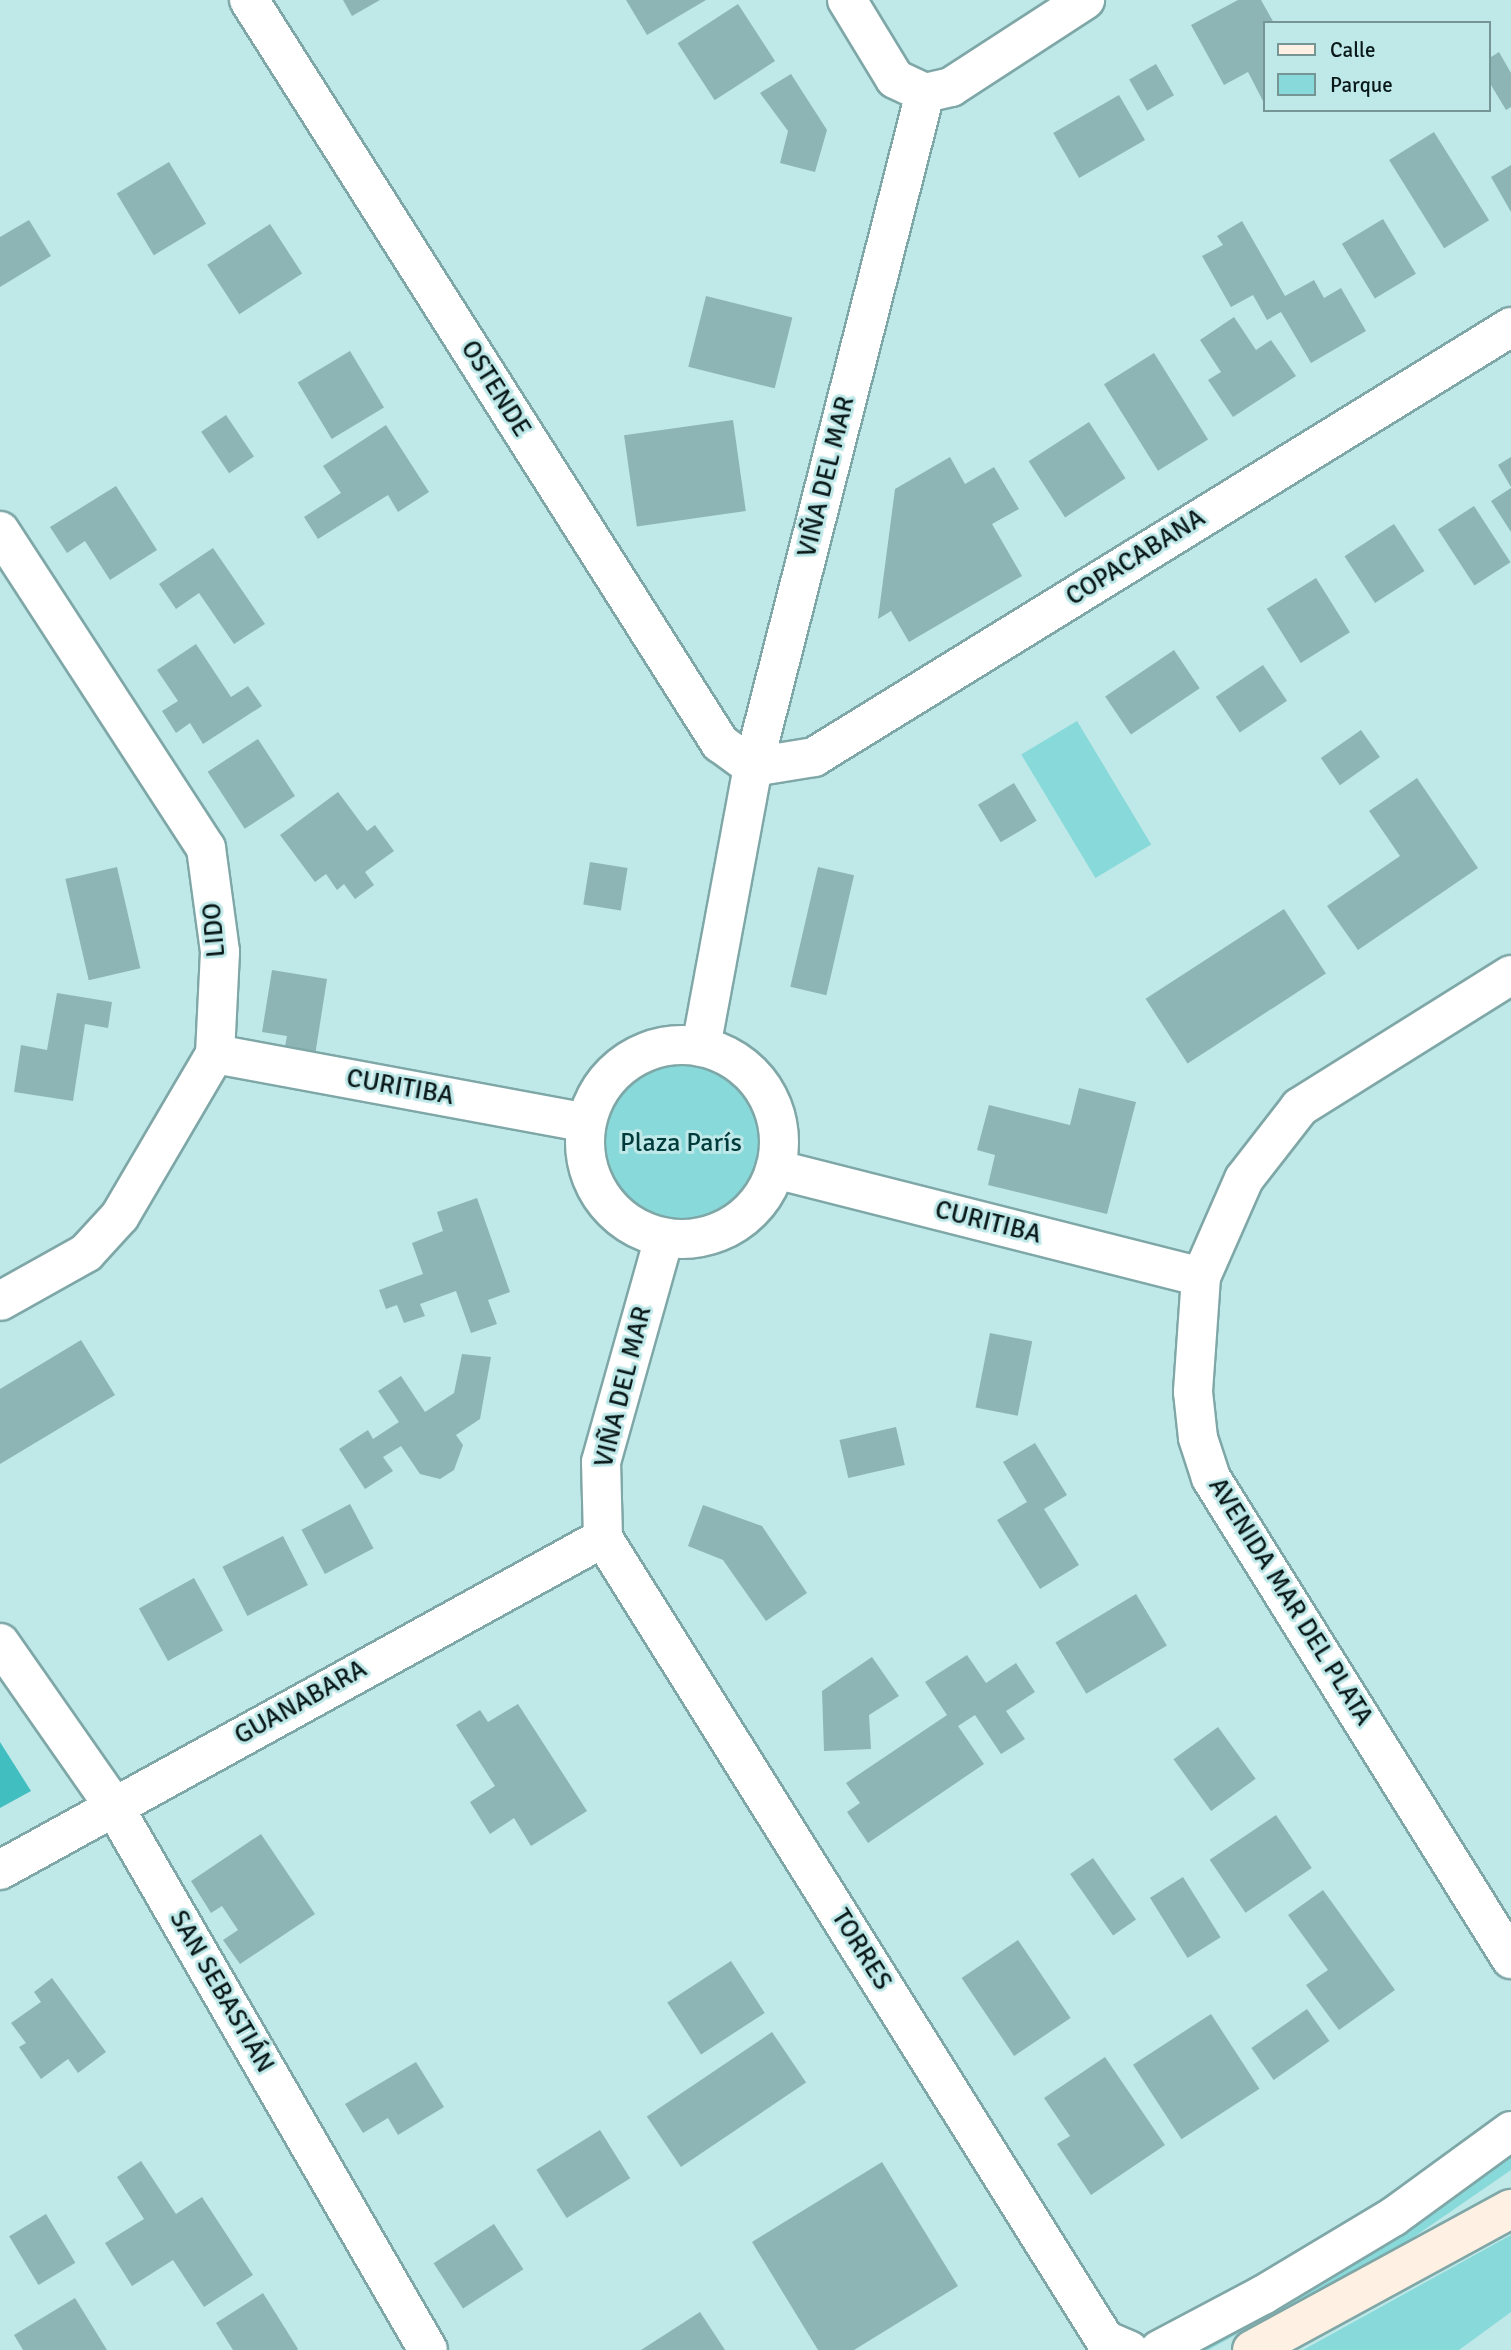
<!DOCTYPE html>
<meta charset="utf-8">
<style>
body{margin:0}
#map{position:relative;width:1511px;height:2350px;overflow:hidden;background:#bfe8e8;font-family:Signika,sans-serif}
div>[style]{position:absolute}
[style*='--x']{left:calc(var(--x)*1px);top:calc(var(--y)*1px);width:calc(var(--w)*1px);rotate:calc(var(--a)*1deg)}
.green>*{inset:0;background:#88d9da;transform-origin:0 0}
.round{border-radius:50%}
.forest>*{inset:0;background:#41bfc0}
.building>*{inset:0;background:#8db5b5;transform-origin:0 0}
.roads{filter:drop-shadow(2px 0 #7fa7a7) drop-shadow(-2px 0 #7fa7a7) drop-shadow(0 2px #7fa7a7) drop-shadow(0 -2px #7fa7a7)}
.minor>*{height:38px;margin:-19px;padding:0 19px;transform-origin:19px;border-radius:19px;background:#fff}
.minor>.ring{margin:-19px;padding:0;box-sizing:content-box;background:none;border:38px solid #fff;border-radius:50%}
.tertiary>*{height:38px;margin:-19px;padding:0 19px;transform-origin:19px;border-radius:19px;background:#fff}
.secondary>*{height:38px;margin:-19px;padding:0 19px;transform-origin:19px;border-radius:19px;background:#fef0e2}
span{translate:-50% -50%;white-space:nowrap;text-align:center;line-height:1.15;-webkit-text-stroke:6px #bfe8e8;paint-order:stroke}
.street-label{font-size:26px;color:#091819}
.park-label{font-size:26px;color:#003b3c}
.legend{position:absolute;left:1263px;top:21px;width:228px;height:91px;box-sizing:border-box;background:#bfe8e8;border:2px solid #769595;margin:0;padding:9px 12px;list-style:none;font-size:21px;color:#091819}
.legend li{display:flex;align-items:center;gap:14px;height:35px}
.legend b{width:35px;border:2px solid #769595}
</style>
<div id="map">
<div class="green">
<i style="left:1077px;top:721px;width:144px;height:65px;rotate:59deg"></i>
<i class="round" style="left:598px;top:1061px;width:166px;height:166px"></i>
<i style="clip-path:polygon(1511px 2156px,1511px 2170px,1408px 2241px,1208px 2350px,1190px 2350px,1395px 2233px)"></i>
<i style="clip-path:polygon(1511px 2235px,1511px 2312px,1459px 2350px,1303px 2350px)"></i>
</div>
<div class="forest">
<i style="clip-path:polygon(0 1742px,31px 1791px,0 1808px)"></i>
</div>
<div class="building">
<i style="clip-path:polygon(343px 0,380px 0,352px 16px)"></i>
<i style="clip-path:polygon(626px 0,706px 0,647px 35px)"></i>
<i style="clip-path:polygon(1238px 0,1261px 0,1274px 23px,1264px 23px,1264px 103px,1248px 72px,1224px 85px,1191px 25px)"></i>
<i style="left:738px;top:4px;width:68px;height:72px;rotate:57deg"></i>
<i style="clip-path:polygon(1499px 52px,1511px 73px,1511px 107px,1506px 110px,1488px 80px,1488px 59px)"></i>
<i style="left:1156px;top:64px;width:36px;height:31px;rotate:60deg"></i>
<i style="clip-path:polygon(791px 74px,827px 130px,815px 172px,780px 163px,788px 131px,760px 93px)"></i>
<i style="left:1119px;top:95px;width:52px;height:76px;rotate:60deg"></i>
<i style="left:1434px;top:132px;width:104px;height:53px;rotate:58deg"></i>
<i style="left:169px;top:162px;width:72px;height:61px;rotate:59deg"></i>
<i style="clip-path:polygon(1511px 165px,1511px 212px,1491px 177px)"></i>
<i style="left:1383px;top:219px;width:64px;height:48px;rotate:59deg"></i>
<i style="clip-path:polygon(29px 220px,51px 256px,0 287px,0 237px)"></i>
<i style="clip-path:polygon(1242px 221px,1285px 296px,1314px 280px,1324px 298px,1341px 288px,1366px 331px,1311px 363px,1281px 312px,1267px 320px,1253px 295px,1231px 307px,1202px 256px,1223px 245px,1217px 236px)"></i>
<i style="left:270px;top:224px;width:59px;height:75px;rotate:57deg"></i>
<i style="left:706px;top:296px;width:89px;height:73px;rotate:14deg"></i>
<i style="clip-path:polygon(1234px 317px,1256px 350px,1271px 340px,1296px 376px,1233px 417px,1208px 380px,1221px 372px,1200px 340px)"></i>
<i style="left:350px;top:351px;width:66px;height:61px;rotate:59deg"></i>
<i style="left:1154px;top:353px;width:102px;height:59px;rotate:58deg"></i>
<i style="left:226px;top:415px;width:50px;height:30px;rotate:56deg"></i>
<i style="left:733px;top:420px;width:92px;height:110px;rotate:82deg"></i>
<i style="left:1089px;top:422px;width:67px;height:72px;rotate:57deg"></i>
<i style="clip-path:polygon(386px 425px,429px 492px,398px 512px,388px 495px,318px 539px,304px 517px,341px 493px,323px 466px)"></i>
<i style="clip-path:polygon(950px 457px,965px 484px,994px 467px,1019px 509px,992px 524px,1022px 576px,909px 642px,891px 611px,878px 619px,895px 489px)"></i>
<i style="clip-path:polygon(1511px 457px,1511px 487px,1498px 465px)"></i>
<i style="clip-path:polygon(116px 486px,157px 550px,110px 580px,85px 541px,67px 553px,50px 527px)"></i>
<i style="clip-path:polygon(1511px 488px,1511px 532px,1491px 501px)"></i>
<i style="left:1474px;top:506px;width:67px;height:43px;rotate:57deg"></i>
<i style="left:1394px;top:524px;width:56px;height:59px;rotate:57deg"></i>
<i style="clip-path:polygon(213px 548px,265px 624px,234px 644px,199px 593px,176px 609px,159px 584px)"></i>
<i style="left:1316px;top:578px;width:64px;height:58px;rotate:58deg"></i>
<i style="clip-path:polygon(196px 644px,231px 697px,248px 686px,262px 706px,203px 744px,190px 723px,176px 733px,162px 711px,178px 701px,157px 670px)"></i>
<i style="left:1174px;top:650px;width:46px;height:83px;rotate:56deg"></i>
<i style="left:1263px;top:665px;width:43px;height:57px;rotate:56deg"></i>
<i style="left:1361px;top:730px;width:33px;height:49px;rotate:55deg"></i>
<i style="left:258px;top:739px;width:68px;height:60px;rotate:57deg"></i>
<i style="clip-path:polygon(1417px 778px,1478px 868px,1358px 950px,1327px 906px,1400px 856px,1369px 811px)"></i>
<i style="left:1014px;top:783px;width:44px;height:42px;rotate:59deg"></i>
<i style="clip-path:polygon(338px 792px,367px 831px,375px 825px,394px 851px,365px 872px,374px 885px,355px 899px,344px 884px,337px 890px,326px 874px,315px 882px,280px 835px)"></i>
<i style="left:590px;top:862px;width:38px;height:43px;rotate:9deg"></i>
<i style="left:117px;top:867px;width:104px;height:53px;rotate:77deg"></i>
<i style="left:818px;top:867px;width:37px;height:123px;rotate:13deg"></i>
<i style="left:1284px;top:909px;width:77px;height:165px;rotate:57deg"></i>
<i style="clip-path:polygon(272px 970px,327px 979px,314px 1062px,283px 1057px,287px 1036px,262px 1032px)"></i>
<i style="clip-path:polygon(57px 993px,112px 1002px,108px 1028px,85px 1024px,73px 1101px,14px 1092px,21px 1045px,47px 1050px)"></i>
<i style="clip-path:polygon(1079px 1088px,1136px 1102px,1107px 1214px,988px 1185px,995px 1155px,977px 1150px,989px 1105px,1070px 1125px)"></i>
<i style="clip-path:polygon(477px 1198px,510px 1292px,488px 1300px,497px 1324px,471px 1333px,456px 1291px,420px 1304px,425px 1316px,404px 1323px,397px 1305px,386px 1309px,379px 1290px,423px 1274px,412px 1243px,443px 1231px,437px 1212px)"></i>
<i style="left:990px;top:1333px;width:43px;height:76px;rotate:11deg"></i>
<i style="clip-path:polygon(81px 1340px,115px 1395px,0 1464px,0 1389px)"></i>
<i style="clip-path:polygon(462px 1354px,491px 1357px,480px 1419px,456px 1435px,463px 1445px,454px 1470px,440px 1479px,420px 1474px,401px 1446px,383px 1457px,393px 1471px,365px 1489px,339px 1449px,368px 1430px,373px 1439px,399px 1422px,378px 1391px,401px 1376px,425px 1412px,454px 1393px)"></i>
<i style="left:896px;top:1427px;width:39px;height:58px;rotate:77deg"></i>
<i style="clip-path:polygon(1035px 1443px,1067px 1495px,1044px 1509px,1079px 1565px,1040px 1589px,997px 1520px,1027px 1502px,1003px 1462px)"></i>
<i style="left:350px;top:1504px;width:50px;height:55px;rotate:62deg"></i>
<i style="clip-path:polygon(703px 1505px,762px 1526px,807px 1593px,766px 1621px,723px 1560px,688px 1546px)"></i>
<i style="left:283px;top:1536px;width:55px;height:68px;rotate:63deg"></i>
<i style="left:194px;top:1578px;width:60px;height:63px;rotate:61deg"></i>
<i style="left:1136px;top:1594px;width:60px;height:94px;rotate:59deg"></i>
<i style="clip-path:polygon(967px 1655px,986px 1683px,1016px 1663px,1035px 1692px,1006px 1711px,1025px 1739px,1001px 1754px,975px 1715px,958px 1726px,984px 1764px,868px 1843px,847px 1812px,860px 1803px,846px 1783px,947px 1715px,925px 1682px)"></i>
<i style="clip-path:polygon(872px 1657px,899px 1696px,869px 1715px,871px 1749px,824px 1751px,822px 1691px)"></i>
<i style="clip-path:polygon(518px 1704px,587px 1811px,531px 1846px,514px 1818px,490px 1834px,470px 1802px,495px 1786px,456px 1725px,480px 1710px,488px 1722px)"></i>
<i style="left:1218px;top:1727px;width:64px;height:55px;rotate:54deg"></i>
<i style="left:1276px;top:1815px;width:64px;height:80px;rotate:56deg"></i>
<i style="clip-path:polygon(261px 1834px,315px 1914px,240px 1964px,223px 1940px,238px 1930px,222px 1906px,211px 1913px,191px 1881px)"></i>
<i style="left:1093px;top:1858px;width:75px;height:28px;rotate:55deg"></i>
<i style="left:1183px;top:1877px;width:71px;height:39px;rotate:58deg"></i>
<i style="clip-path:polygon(1323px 1890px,1395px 1990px,1339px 2030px,1306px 1985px,1328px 1970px,1288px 1915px)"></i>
<i style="left:1018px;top:1940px;width:94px;height:68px;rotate:56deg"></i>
<i style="left:731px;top:1961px;width:62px;height:76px;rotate:57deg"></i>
<i style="clip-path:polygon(52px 1978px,106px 2052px,78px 2073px,68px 2059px,41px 2079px,19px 2047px,26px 2043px,11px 2023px,41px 2002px,34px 1992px)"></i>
<i style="left:1307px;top:2009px;width:39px;height:68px;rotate:55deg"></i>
<i style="left:1211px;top:2014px;width:89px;height:93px;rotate:57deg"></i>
<i style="left:772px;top:2032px;width:61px;height:151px;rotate:56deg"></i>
<i style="clip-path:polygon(1105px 2057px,1165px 2145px,1091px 2195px,1057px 2144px,1070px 2136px,1044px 2098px)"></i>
<i style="clip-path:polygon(416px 2062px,444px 2107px,398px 2135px,388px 2118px,363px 2133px,345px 2104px)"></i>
<i style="left:600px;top:2130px;width:57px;height:75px;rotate:58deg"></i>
<i style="clip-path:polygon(141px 2161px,176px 2214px,202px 2197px,253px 2275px,204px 2307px,173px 2260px,132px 2286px,105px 2243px,144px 2219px,117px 2177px)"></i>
<i style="clip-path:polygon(882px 2162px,958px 2286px,854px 2350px,818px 2350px,752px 2242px)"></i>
<i style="left:46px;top:2214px;width:57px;height:43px;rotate:59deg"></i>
<i style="left:494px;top:2224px;width:54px;height:72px;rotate:57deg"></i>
<i style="clip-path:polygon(263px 2293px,298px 2349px,297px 2350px,233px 2350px,216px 2323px)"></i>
<i style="clip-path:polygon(75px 2298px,107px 2350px,23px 2350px,14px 2335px)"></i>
<i style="clip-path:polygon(700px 2312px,725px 2350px,641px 2350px)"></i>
</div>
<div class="roads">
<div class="minor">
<i style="--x:249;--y:0;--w:880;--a:57.63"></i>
<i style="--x:720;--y:743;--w:41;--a:36"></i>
<i style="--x:753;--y:767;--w:62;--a:-9.3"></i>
<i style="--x:814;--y:757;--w:819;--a:-31.67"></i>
<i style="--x:847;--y:0;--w:92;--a:58.7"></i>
<i style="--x:895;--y:79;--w:33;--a:25"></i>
<i style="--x:0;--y:531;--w:378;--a:57"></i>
<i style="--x:206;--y:848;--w:105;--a:82.3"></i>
<i style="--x:220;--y:952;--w:102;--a:92.8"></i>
<i style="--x:215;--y:1054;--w:188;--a:120.4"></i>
<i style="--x:120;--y:1216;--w:50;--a:132.6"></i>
<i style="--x:86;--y:1253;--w:98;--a:150.8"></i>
<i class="ring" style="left:585px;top:1045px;width:156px;height:156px"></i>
<i style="--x:701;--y:1047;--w:285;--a:-79.5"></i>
<i style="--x:753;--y:767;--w:696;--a:-75.68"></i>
<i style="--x:925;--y:93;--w:27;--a:-13"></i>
<i style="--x:951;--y:87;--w:160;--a:-33"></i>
<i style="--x:215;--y:1054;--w:377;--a:10.5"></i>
<i style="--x:775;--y:1169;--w:439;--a:14.2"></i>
<i style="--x:603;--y:1538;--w:946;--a:57.96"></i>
<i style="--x:1105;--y:2340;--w:26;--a:23"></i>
<i style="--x:603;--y:1538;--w:76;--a:-91.5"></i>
<i style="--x:601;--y:1462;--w:233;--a:-74.3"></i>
<i style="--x:0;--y:1643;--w:198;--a:55.1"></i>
<i style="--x:113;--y:1805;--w:629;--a:59.97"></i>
<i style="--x:0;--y:1870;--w:688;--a:-28.84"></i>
<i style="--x:1159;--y:2350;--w:118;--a:-27.9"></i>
<i style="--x:1263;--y:2295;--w:152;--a:-31"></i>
<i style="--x:1393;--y:2217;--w:146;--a:-36.1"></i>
</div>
<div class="tertiary">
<i style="--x:1511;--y:975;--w:249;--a:148"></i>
<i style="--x:1300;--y:1107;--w:91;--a:127.9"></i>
<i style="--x:1244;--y:1179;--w:107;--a:113.7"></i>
<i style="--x:1201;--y:1277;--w:115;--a:94"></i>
<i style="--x:1193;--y:1392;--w:46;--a:83.8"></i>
<i style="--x:1198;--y:1438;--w:42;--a:72"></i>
<i style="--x:1211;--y:1478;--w:567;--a:58.05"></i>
</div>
<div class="secondary">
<i style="--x:1252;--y:2350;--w:295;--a:-28.6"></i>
</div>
</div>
<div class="street-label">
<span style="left:495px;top:389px;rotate:58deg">OSTENDE</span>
<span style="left:827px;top:477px;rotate:-76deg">VIÑA DEL MAR</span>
<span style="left:1136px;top:558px;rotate:-32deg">COPACABANA</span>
<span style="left:215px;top:930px;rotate:-95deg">LIDO</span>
<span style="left:400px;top:1088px;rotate:10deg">CURITIBA</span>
<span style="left:988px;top:1223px;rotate:14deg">CURITIBA</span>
<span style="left:624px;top:1387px;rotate:-76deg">VIÑA DEL MAR</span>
<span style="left:1290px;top:1602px;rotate:58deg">AVENIDA MAR DEL PLATA</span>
<span style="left:301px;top:1703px;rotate:-29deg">GUANABARA</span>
<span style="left:861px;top:1950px;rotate:58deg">TORRES</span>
<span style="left:221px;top:1992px;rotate:60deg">SAN SEBASTIÁN</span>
</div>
<div class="park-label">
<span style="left:681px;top:1144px">Plaza París</span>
</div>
<ul class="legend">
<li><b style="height:9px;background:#fef0e2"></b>Calle</li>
<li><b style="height:19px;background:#88d9da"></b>Parque</li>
</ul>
</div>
